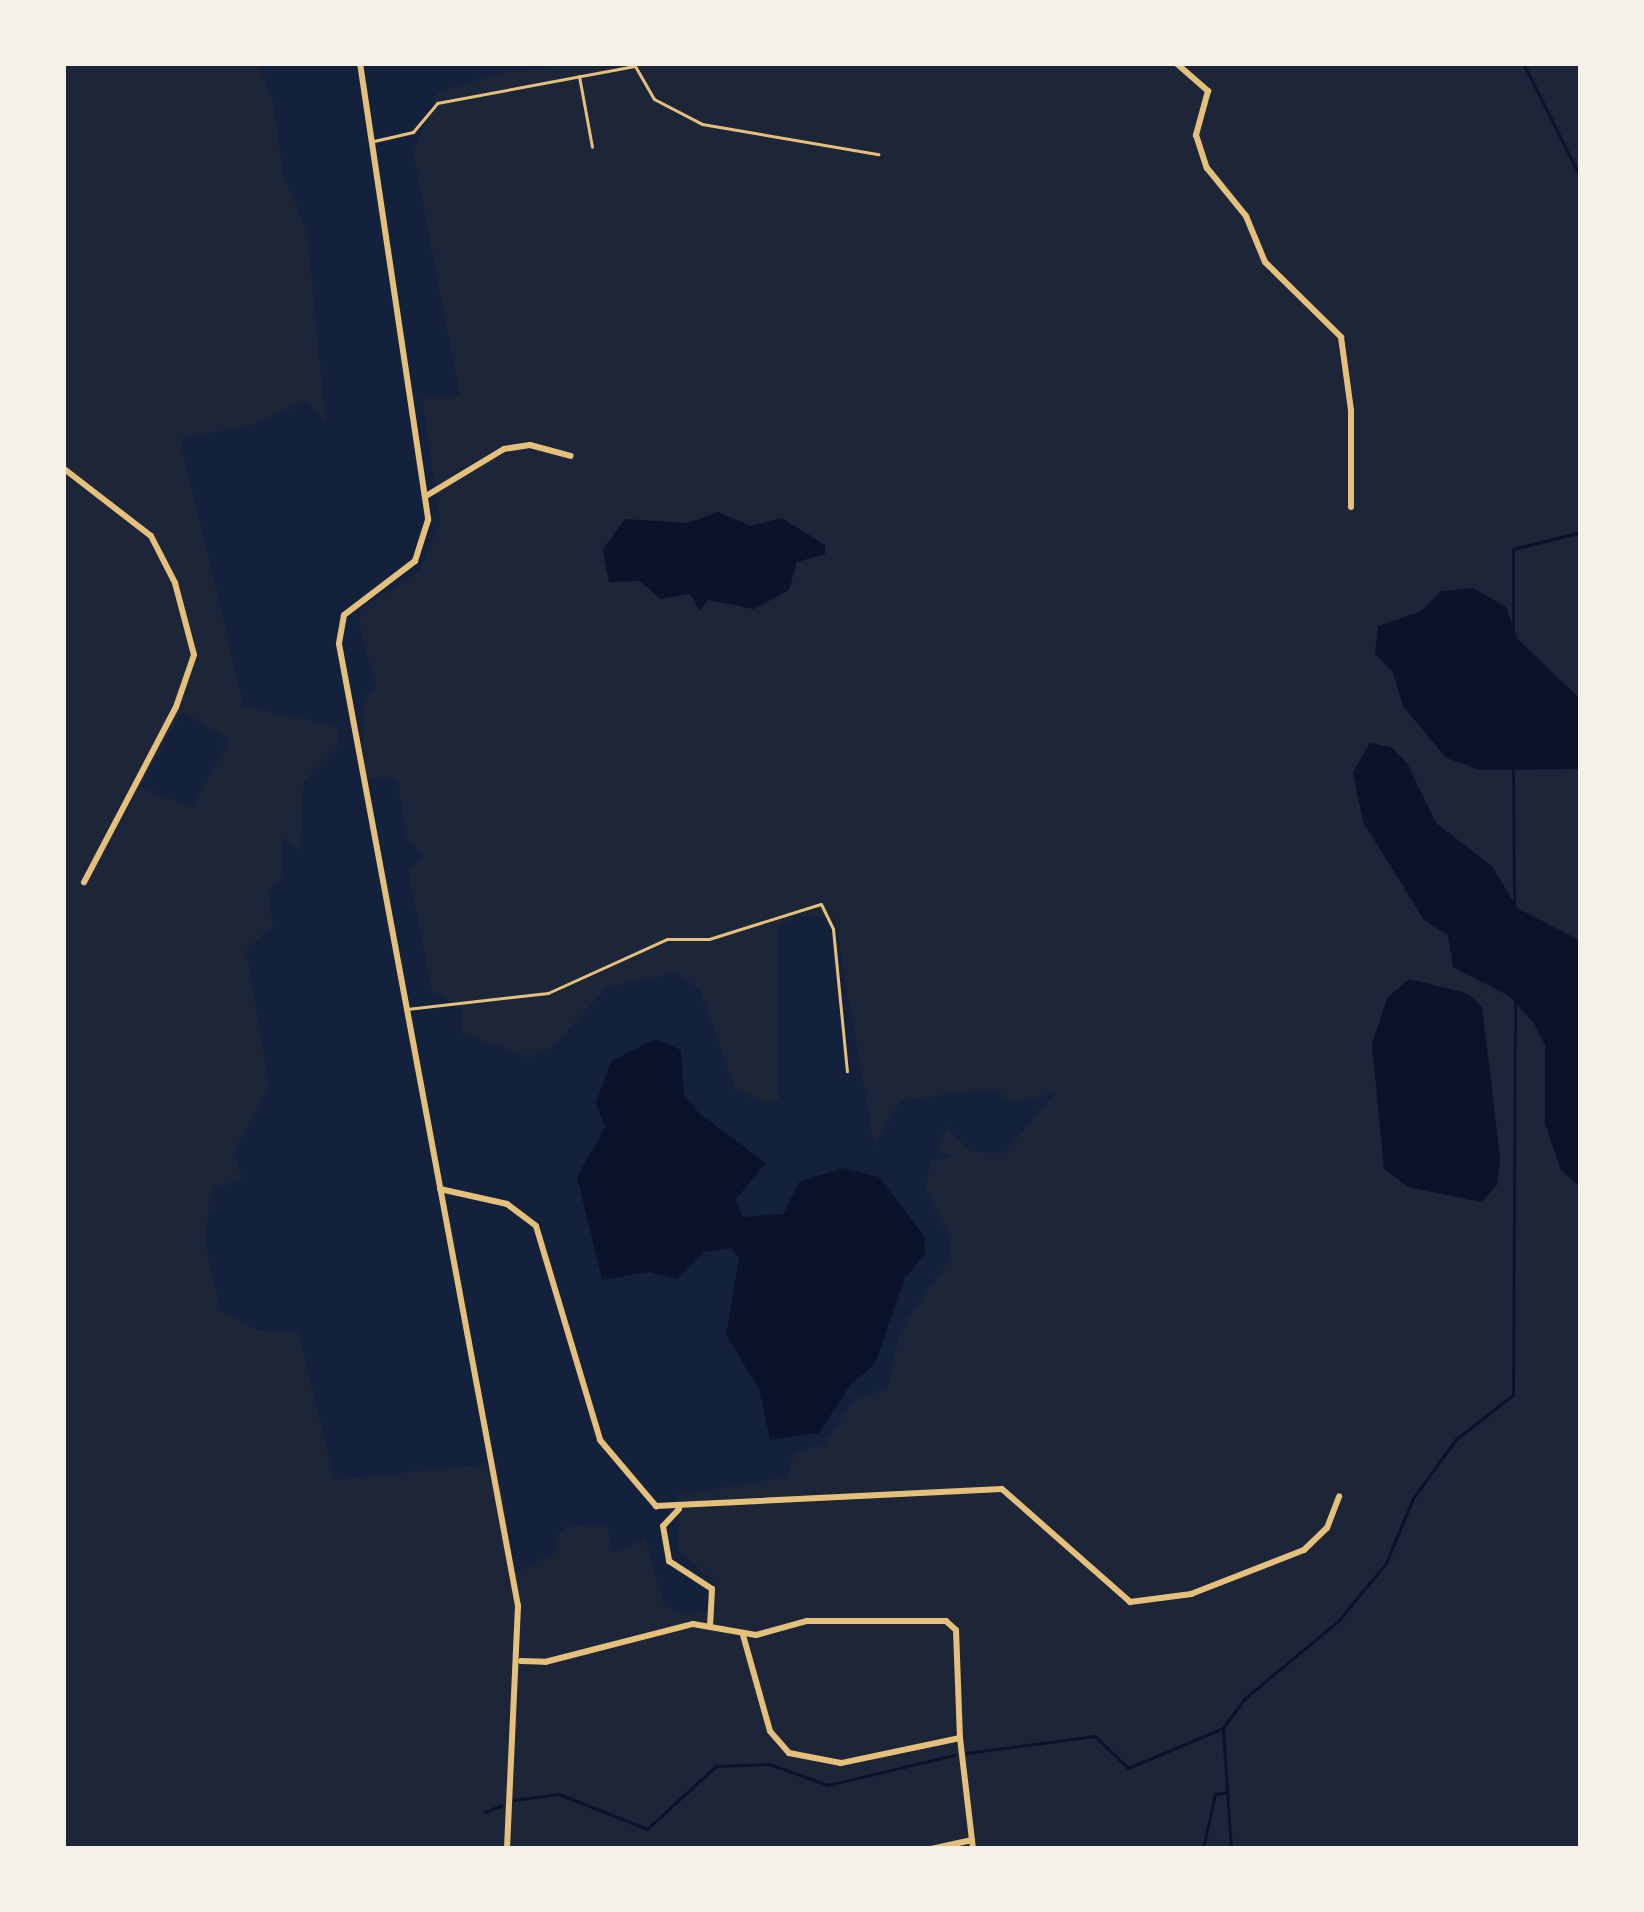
<!DOCTYPE html>
<style>
body{margin:0}
#map{position:relative;width:1644px;height:1912px;overflow:hidden;background:#14213d;font-family:"Alegreya Sans",sans-serif}
div>[style]{position:absolute}
[style*='--x']{left:calc(var(--x)*1px);top:calc(var(--y)*1px);width:calc(var(--w)*1px);rotate:calc(var(--a)*1deg)}
.green>*{inset:0;background:#1d2539}
.water>*{inset:0;background:#0b132b}
.stream>*{height:3px;margin:-1.5px;padding:0 1.5px;transform-origin:1.5px;border-radius:1.5px;background:#0b132b}
.service>*{height:3px;margin:-1.5px;padding:0 1.5px;transform-origin:1.5px;border-radius:1.5px;background:#e5c07b}
.minor>*{height:6px;margin:-3px;padding:0 3px;transform-origin:3px;border-radius:3px;background:#e5c07b}
span{translate:-50% -50%;white-space:nowrap;text-align:center;line-height:1.15;-webkit-text-stroke:12px #f6f1e7;paint-order:stroke}
.frame{position:absolute;inset:0;border:66px solid #f6f1e7;pointer-events:none}
</style>
<div id="map">
<div class="green">
<i style="clip-path:polygon(evenodd,63px 63px,258px 63px,273px 102px,283px 174px,307px 232px,326px 424px,307px 400px,252px 425px,180px 439px,244px 706px,337px 726px,338px 746px,304px 781px,300px 851px,282px 838px,283px 875px,268px 892px,273px 926px,246px 949px,269px 1086px,234px 1152px,242px 1181px,216px 1186px,209px 1199px,206px 1246px,220px 1310px,257px 1330px,298px 1331px,334px 1480px,497px 1463px,515px 1573px,557px 1552px,556px 1537px,567px 1527px,606px 1524px,613px 1553px,645px 1538px,664px 1605px,683px 1615px,711px 1609px,714px 1581px,679px 1551px,679px 1495px,786px 1477px,795px 1452px,824px 1445px,854px 1399px,887px 1389px,901px 1329px,949px 1260px,950px 1239px,926px 1189px,930px 1161px,950px 1157px,937px 1149px,947px 1127px,971px 1152px,1004px 1153px,1055px 1093px,1011px 1103px,995px 1089px,901px 1100px,874px 1145px,835px 919px,800px 916px,779px 926px,779px 1100px,765px 1103px,735px 1088px,700px 990px,676px 973px,607px 987px,553px 1046px,528px 1057px,461px 1033px,463px 1010px,432px 991px,408px 871px,423px 857px,405px 835px,398px 779px,364px 778px,364px 698px,376px 688px,359px 623px,361px 609px,419px 571px,440px 522px,422px 397px,460px 396px,413px 152px,438px 92px,501px 73px,594px 63px,1581px 63px,1581px 1849px,63px 1849px,63px 63px,182px 711px,229px 740px,193px 807px,140px 787px,182px 711px)"></i>
</div>
<div class="water">
<i style="clip-path:polygon(718px 512px,751px 526px,782px 518px,825px 545px,825px 554px,797px 562px,789px 590px,754px 609px,708px 600px,700px 611px,690px 594px,660px 599px,640px 581px,609px 582px,603px 549px,625px 519px,688px 523px)"></i>
<i style="clip-path:polygon(1473px 588px,1506px 607px,1517px 638px,1581px 700px,1580px 769px,1481px 770px,1446px 758px,1403px 706px,1393px 673px,1375px 653px,1378px 626px,1421px 611px,1441px 591px)"></i>
<i style="clip-path:polygon(1370px 743px,1391px 747px,1407px 763px,1436px 823px,1492px 866px,1517px 908px,1581px 941px,1581px 1188px,1561px 1170px,1545px 1124px,1545px 1045px,1533px 1022px,1509px 996px,1453px 967px,1448px 935px,1424px 920px,1363px 822px,1353px 772px)"></i>
<i style="clip-path:polygon(1409px 979px,1466px 993px,1482px 1006px,1500px 1157px,1497px 1185px,1482px 1202px,1408px 1187px,1384px 1169px,1372px 1044px,1387px 998px)"></i>
<i style="clip-path:polygon(655px 1039px,681px 1050px,684px 1094px,699px 1113px,766px 1163px,736px 1199px,743px 1217px,783px 1214px,799px 1182px,843px 1168px,879px 1177px,924px 1236px,925px 1254px,905px 1278px,875px 1364px,851px 1384px,819px 1433px,770px 1440px,759px 1389px,726px 1335px,739px 1257px,731px 1248px,704px 1252px,677px 1279px,647px 1272px,602px 1280px,577px 1177px,605px 1127px,596px 1103px,611px 1061px)"></i>
</div>
<div class="stream">
<i style="--x:1523;--y:63;--w:130;--a:63.4"></i>
<i style="--x:1513;--y:633;--w:84;--a:-90"></i>
<i style="--x:1513;--y:549;--w:70;--a:-14"></i>
<i style="--x:1513;--y:763;--w:146;--a:89.6"></i>
<i style="--x:966;--y:1753;--w:130;--a:-7.5"></i>
<i style="--x:1095;--y:1736;--w:46;--a:44.1"></i>
<i style="--x:1128;--y:1768;--w:103;--a:-22.8"></i>
<i style="--x:514;--y:1800;--w:45;--a:-7.6"></i>
<i style="--x:559;--y:1794;--w:95;--a:21.7"></i>
<i style="--x:647;--y:1829;--w:93;--a:-42.4"></i>
<i style="--x:716;--y:1766;--w:53;--a:-2.2"></i>
<i style="--x:769;--y:1764;--w:63;--a:19.6"></i>
<i style="--x:828;--y:1785;--w:130;--a:-13.4"></i>
<i style="--x:485;--y:1812;--w:18;--a:-22"></i>
<i style="--x:1203;--y:1849;--w:56;--a:-77.7"></i>
<i style="--x:1215;--y:1794;--w:13;--a:-9"></i>
<i style="--x:1231;--y:1849;--w:121;--a:-93.8"></i>
<i style="--x:1223;--y:1728;--w:36;--a:-54"></i>
<i style="--x:1244;--y:1699;--w:124;--a:-39.7"></i>
<i style="--x:1339;--y:1620;--w:74;--a:-50.5"></i>
<i style="--x:1386;--y:1563;--w:70;--a:-67.4"></i>
<i style="--x:1413;--y:1498;--w:73;--a:-53.9"></i>
<i style="--x:1456;--y:1439;--w:72;--a:-37.7"></i>
<i style="--x:1513;--y:1395;--w:392;--a:-89.7"></i>
</div>
<div class="service">
<i style="--x:579;--y:76;--w:72;--a:79.6"></i>
<i style="--x:374;--y:141;--w:40;--a:-13"></i>
<i style="--x:413;--y:132;--w:38;--a:-50"></i>
<i style="--x:437;--y:103;--w:201;--a:-10.6"></i>
<i style="--x:635;--y:66;--w:38;--a:60"></i>
<i style="--x:654;--y:99;--w:54;--a:27.5"></i>
<i style="--x:702;--y:124;--w:179;--a:9.7"></i>
<i style="--x:407;--y:1009;--w:142;--a:-6.5"></i>
<i style="--x:548;--y:993;--w:131;--a:-24.4"></i>
<i style="--x:667;--y:939;--w:42;--a:0"></i>
<i style="--x:709;--y:939;--w:117;--a:-17.4"></i>
<i style="--x:821;--y:904;--w:28;--a:64"></i>
<i style="--x:833;--y:929;--w:143;--a:84.4"></i>
</div>
<div class="minor">
<i style="--x:360;--y:63;--w:462;--a:81.5"></i>
<i style="--x:428;--y:520;--w:43;--a:107.6"></i>
<i style="--x:415;--y:561;--w:89;--a:142.7"></i>
<i style="--x:344;--y:615;--w:29;--a:100"></i>
<i style="--x:339;--y:644;--w:979;--a:79.46"></i>
<i style="--x:518;--y:1606;--w:243;--a:92.6"></i>
<i style="--x:1176;--y:63;--w:43;--a:41.2"></i>
<i style="--x:1208;--y:91;--w:46;--a:105.3"></i>
<i style="--x:1196;--y:135;--w:35;--a:72"></i>
<i style="--x:1207;--y:168;--w:62;--a:50.9"></i>
<i style="--x:1246;--y:216;--w:50;--a:67.6"></i>
<i style="--x:1265;--y:262;--w:107;--a:44.6"></i>
<i style="--x:1341;--y:337;--w:74;--a:82.2"></i>
<i style="--x:1351;--y:410;--w:97;--a:90"></i>
<i style="--x:63;--y:468;--w:111;--a:37.7"></i>
<i style="--x:151;--y:536;--w:53;--a:62.9"></i>
<i style="--x:175;--y:583;--w:74;--a:75.2"></i>
<i style="--x:194;--y:655;--w:55;--a:109.1"></i>
<i style="--x:176;--y:707;--w:198;--a:117.7"></i>
<i style="--x:426;--y:496;--w:91;--a:-31.1"></i>
<i style="--x:504;--y:449;--w:26;--a:-9"></i>
<i style="--x:530;--y:445;--w:42;--a:15"></i>
<i style="--x:440;--y:1189;--w:69;--a:12.6"></i>
<i style="--x:507;--y:1204;--w:36;--a:37"></i>
<i style="--x:536;--y:1226;--w:223;--a:73.3"></i>
<i style="--x:600;--y:1440;--w:87;--a:49.7"></i>
<i style="--x:656;--y:1506;--w:346;--a:-2.8"></i>
<i style="--x:1002;--y:1489;--w:171;--a:41.4"></i>
<i style="--x:1130;--y:1602;--w:62;--a:-7.5"></i>
<i style="--x:1191;--y:1594;--w:121;--a:-21.3"></i>
<i style="--x:1304;--y:1550;--w:32;--a:-44"></i>
<i style="--x:1327;--y:1528;--w:34;--a:-69"></i>
<i style="--x:679;--y:1509;--w:23;--a:133"></i>
<i style="--x:663;--y:1526;--w:36;--a:80"></i>
<i style="--x:669;--y:1561;--w:51;--a:33.1"></i>
<i style="--x:712;--y:1589;--w:34;--a:93"></i>
<i style="--x:521;--y:1661;--w:24;--a:2"></i>
<i style="--x:545;--y:1662;--w:153;--a:-14.4"></i>
<i style="--x:693;--y:1624;--w:64;--a:9.9"></i>
<i style="--x:756;--y:1635;--w:53;--a:-15.4"></i>
<i style="--x:807;--y:1621;--w:139;--a:0"></i>
<i style="--x:946;--y:1621;--w:13;--a:42"></i>
<i style="--x:956;--y:1630;--w:108;--a:87.9"></i>
<i style="--x:960;--y:1738;--w:122;--a:168.1"></i>
<i style="--x:841;--y:1763;--w:53;--a:-169.1"></i>
<i style="--x:789;--y:1753;--w:29;--a:-131"></i>
<i style="--x:770;--y:1731;--w:100;--a:-105.7"></i>
<i style="--x:960;--y:1738;--w:112;--a:83.3"></i>
<i style="--x:931;--y:1849;--w:42;--a:-12.4"></i>
</div>
<div class="frame"></div>
</div>
